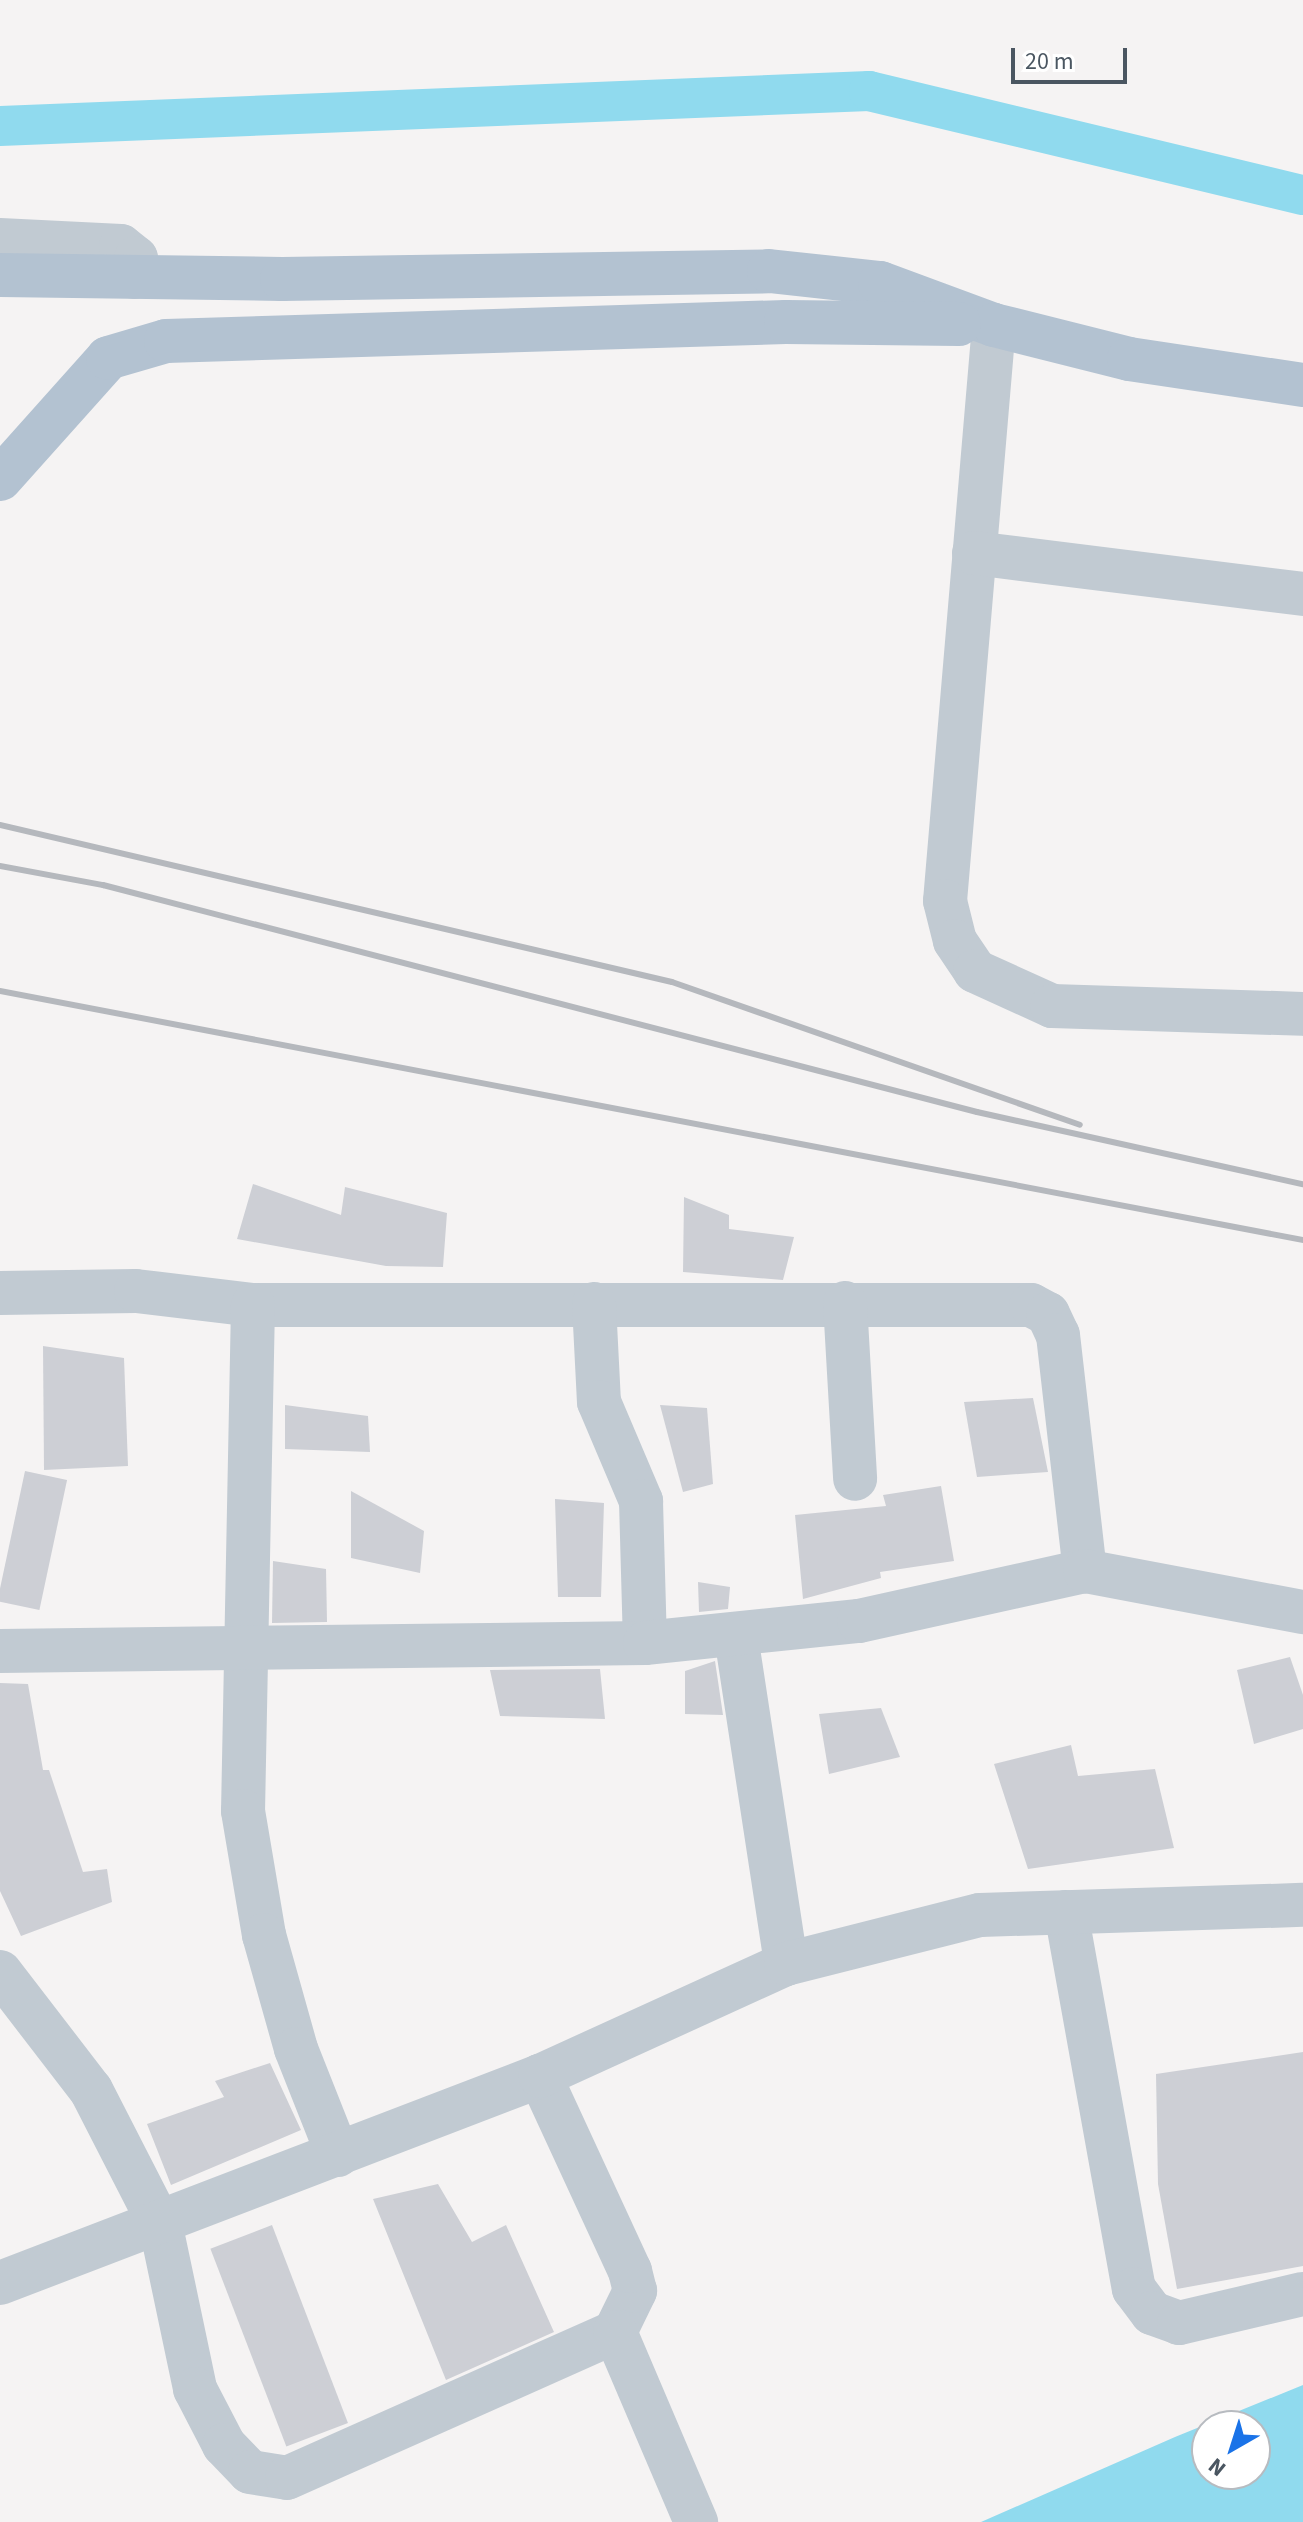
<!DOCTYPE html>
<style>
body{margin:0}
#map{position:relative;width:1303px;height:2522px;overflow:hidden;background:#f5f3f3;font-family:"Source Sans 3",sans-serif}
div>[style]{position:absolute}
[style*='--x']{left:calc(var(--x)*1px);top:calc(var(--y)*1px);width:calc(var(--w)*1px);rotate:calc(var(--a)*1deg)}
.water>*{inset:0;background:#90daee}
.canal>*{height:40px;margin:-20px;padding:0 20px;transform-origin:20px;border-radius:20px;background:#90daee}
.building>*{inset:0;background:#cdcfd5;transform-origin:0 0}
.minor>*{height:44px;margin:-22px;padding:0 22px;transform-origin:22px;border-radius:22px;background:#c1cad2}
.major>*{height:44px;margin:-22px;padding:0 22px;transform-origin:22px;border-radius:22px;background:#b3c2d1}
.rail>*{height:6px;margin:-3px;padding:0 3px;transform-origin:3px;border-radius:3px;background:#b5b8bd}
span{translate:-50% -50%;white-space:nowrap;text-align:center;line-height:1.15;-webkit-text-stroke:6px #fff;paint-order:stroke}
.north{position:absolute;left:1191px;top:2410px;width:80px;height:80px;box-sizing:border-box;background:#fff;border:2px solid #b7bbc0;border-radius:50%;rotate:219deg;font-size:22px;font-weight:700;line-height:32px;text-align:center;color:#4a5661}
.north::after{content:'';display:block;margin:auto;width:28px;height:36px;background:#1a73e8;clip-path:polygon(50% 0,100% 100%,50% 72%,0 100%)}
.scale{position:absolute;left:1011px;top:48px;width:116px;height:36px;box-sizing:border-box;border:4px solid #4a5661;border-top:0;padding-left:10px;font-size:24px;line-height:28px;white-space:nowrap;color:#4a5661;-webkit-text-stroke:6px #fff;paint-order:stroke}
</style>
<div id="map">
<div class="water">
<i style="clip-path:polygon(evenodd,1303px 2385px,1303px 2522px,981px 2522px,1175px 2437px,1303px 2385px,1207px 2426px,1255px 2426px,1255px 2474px,1207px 2474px,1207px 2426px)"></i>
</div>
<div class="canal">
<i style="--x:0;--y:126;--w:870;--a:-2.31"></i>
<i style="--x:869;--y:91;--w:446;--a:13.5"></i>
</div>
<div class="building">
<i style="clip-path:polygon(253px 1184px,341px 1215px,345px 1187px,447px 1213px,443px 1267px,386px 1266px,237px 1239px)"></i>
<i style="clip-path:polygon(684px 1197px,729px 1215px,729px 1229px,794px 1237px,783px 1280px,683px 1272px)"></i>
<i style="clip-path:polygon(43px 1346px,124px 1358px,128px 1466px,44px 1470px)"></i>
<i style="clip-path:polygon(1033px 1398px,1048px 1472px,977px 1477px,964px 1402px)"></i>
<i style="clip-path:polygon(285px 1405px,368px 1416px,370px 1452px,285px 1449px)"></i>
<i style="clip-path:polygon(660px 1405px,707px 1408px,713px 1484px,683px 1492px)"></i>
<i style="left:25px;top:1471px;width:43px;height:133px;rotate:12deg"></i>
<i style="clip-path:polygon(941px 1486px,954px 1561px,880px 1572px,881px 1578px,803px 1599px,795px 1515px,886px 1506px,883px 1495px)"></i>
<i style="clip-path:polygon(351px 1491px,424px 1531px,420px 1573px,351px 1558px)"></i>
<i style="clip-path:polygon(555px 1499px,604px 1503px,601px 1597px,558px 1597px)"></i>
<i style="clip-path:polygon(273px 1561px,326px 1569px,327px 1622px,272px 1623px)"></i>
<i style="clip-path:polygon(698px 1582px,730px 1587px,728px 1609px,699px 1612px)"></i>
<i style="clip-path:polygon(1290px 1657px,1303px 1695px,1303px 1729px,1254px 1744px,1237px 1670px)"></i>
<i style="clip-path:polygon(715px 1661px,723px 1715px,685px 1714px,685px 1671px)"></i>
<i style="clip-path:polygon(600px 1669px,605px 1719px,500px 1716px,490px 1670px)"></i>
<i style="clip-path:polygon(0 1683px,28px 1684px,43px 1770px,49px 1770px,83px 1872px,107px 1869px,112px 1902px,21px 1936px,0 1891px)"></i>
<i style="clip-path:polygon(881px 1708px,900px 1757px,829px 1774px,819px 1714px)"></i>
<i style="clip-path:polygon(1071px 1745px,1078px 1776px,1155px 1769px,1174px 1848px,1028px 1869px,994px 1764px)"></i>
<i style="clip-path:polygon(1303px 2052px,1303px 2266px,1177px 2289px,1158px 2184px,1156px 2074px)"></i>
<i style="clip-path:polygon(270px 2063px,301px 2130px,171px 2185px,147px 2124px,224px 2097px,215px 2081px)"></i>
<i style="clip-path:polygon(438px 2184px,472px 2242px,506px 2225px,554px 2332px,446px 2380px,373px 2199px)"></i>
<i style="left:272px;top:2225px;width:212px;height:66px;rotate:69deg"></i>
</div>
<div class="minor">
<i style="--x:0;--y:240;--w:121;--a:2.8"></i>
<i style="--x:121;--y:246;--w:19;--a:39"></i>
<i style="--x:136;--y:258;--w:19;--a:96"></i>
<i style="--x:994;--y:325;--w:578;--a:94.86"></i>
<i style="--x:945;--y:901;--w:41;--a:76"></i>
<i style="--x:955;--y:941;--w:36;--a:56"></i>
<i style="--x:975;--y:971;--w:85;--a:24.4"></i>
<i style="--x:1052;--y:1006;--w:251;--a:1.8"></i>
<i style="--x:974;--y:553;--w:332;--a:7.1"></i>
<i style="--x:0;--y:1293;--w:136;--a:-0.8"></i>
<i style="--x:136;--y:1291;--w:118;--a:6.8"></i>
<i style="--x:253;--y:1305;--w:778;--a:0"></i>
<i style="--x:1031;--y:1305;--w:19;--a:28"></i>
<i style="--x:1048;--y:1314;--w:23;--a:65"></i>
<i style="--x:1058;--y:1335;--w:238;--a:83.5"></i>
<i style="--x:845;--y:1303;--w:176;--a:86.7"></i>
<i style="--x:594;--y:1304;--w:98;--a:87.1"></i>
<i style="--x:599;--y:1402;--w:108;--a:67"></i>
<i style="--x:641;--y:1501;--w:142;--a:88.4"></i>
<i style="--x:253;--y:1305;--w:506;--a:91.13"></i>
<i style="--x:243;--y:1811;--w:126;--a:80.4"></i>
<i style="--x:264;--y:1935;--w:118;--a:74.3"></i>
<i style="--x:296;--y:2049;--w:114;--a:68.4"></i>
<i style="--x:736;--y:1636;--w:332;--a:81.3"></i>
<i style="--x:0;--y:1651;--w:645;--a:-0.71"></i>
<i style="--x:645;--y:1643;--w:215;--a:-5.9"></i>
<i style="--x:859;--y:1621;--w:231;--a:-12.5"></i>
<i style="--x:1085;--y:1571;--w:222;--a:10.7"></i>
<i style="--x:1066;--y:1912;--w:383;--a:79.8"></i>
<i style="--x:1134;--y:2289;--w:30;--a:53"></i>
<i style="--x:1152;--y:2313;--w:29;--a:20"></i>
<i style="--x:1179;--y:2323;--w:127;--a:-13.2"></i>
<i style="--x:0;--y:1972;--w:149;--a:52.4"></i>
<i style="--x:91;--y:2090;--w:154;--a:62.9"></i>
<i style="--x:161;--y:2227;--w:166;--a:78.1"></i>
<i style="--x:195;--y:2389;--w:63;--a:62.6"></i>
<i style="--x:224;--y:2445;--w:37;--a:46"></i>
<i style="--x:250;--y:2472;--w:37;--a:9"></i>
<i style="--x:287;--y:2478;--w:359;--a:-24"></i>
<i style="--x:615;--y:2332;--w:46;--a:-64"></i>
<i style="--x:635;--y:2291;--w:21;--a:-104"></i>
<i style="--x:630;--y:2271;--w:215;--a:-114.8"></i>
<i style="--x:0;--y:2283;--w:578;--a:-20.97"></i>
<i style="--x:540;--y:2076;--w:270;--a:-24.5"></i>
<i style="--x:786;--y:1964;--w:200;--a:-14.2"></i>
<i style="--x:980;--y:1915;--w:323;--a:-1.8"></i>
<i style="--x:615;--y:2332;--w:207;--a:66.9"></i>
</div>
<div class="major">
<i style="--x:0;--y:275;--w:282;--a:0.8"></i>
<i style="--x:282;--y:279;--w:487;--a:-0.9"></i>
<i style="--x:769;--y:271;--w:112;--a:6.2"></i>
<i style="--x:880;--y:283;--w:121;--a:20.2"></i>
<i style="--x:994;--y:325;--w:139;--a:14.1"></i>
<i style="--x:1129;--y:359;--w:176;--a:8.5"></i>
<i style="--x:0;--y:479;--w:162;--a:-48.2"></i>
<i style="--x:108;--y:358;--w:60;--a:-16.3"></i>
<i style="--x:166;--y:341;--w:620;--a:-1.76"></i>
<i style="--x:786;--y:322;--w:173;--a:0.7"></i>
</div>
<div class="rail">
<i style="--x:0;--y:825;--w:690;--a:13.15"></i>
<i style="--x:672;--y:982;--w:432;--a:19.3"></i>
<i style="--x:0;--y:866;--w:105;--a:10.5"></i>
<i style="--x:103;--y:885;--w:903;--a:14.56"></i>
<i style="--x:977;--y:1112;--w:334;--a:12.5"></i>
<i style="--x:0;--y:991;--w:1327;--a:10.82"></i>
</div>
<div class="north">N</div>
<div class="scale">20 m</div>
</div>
